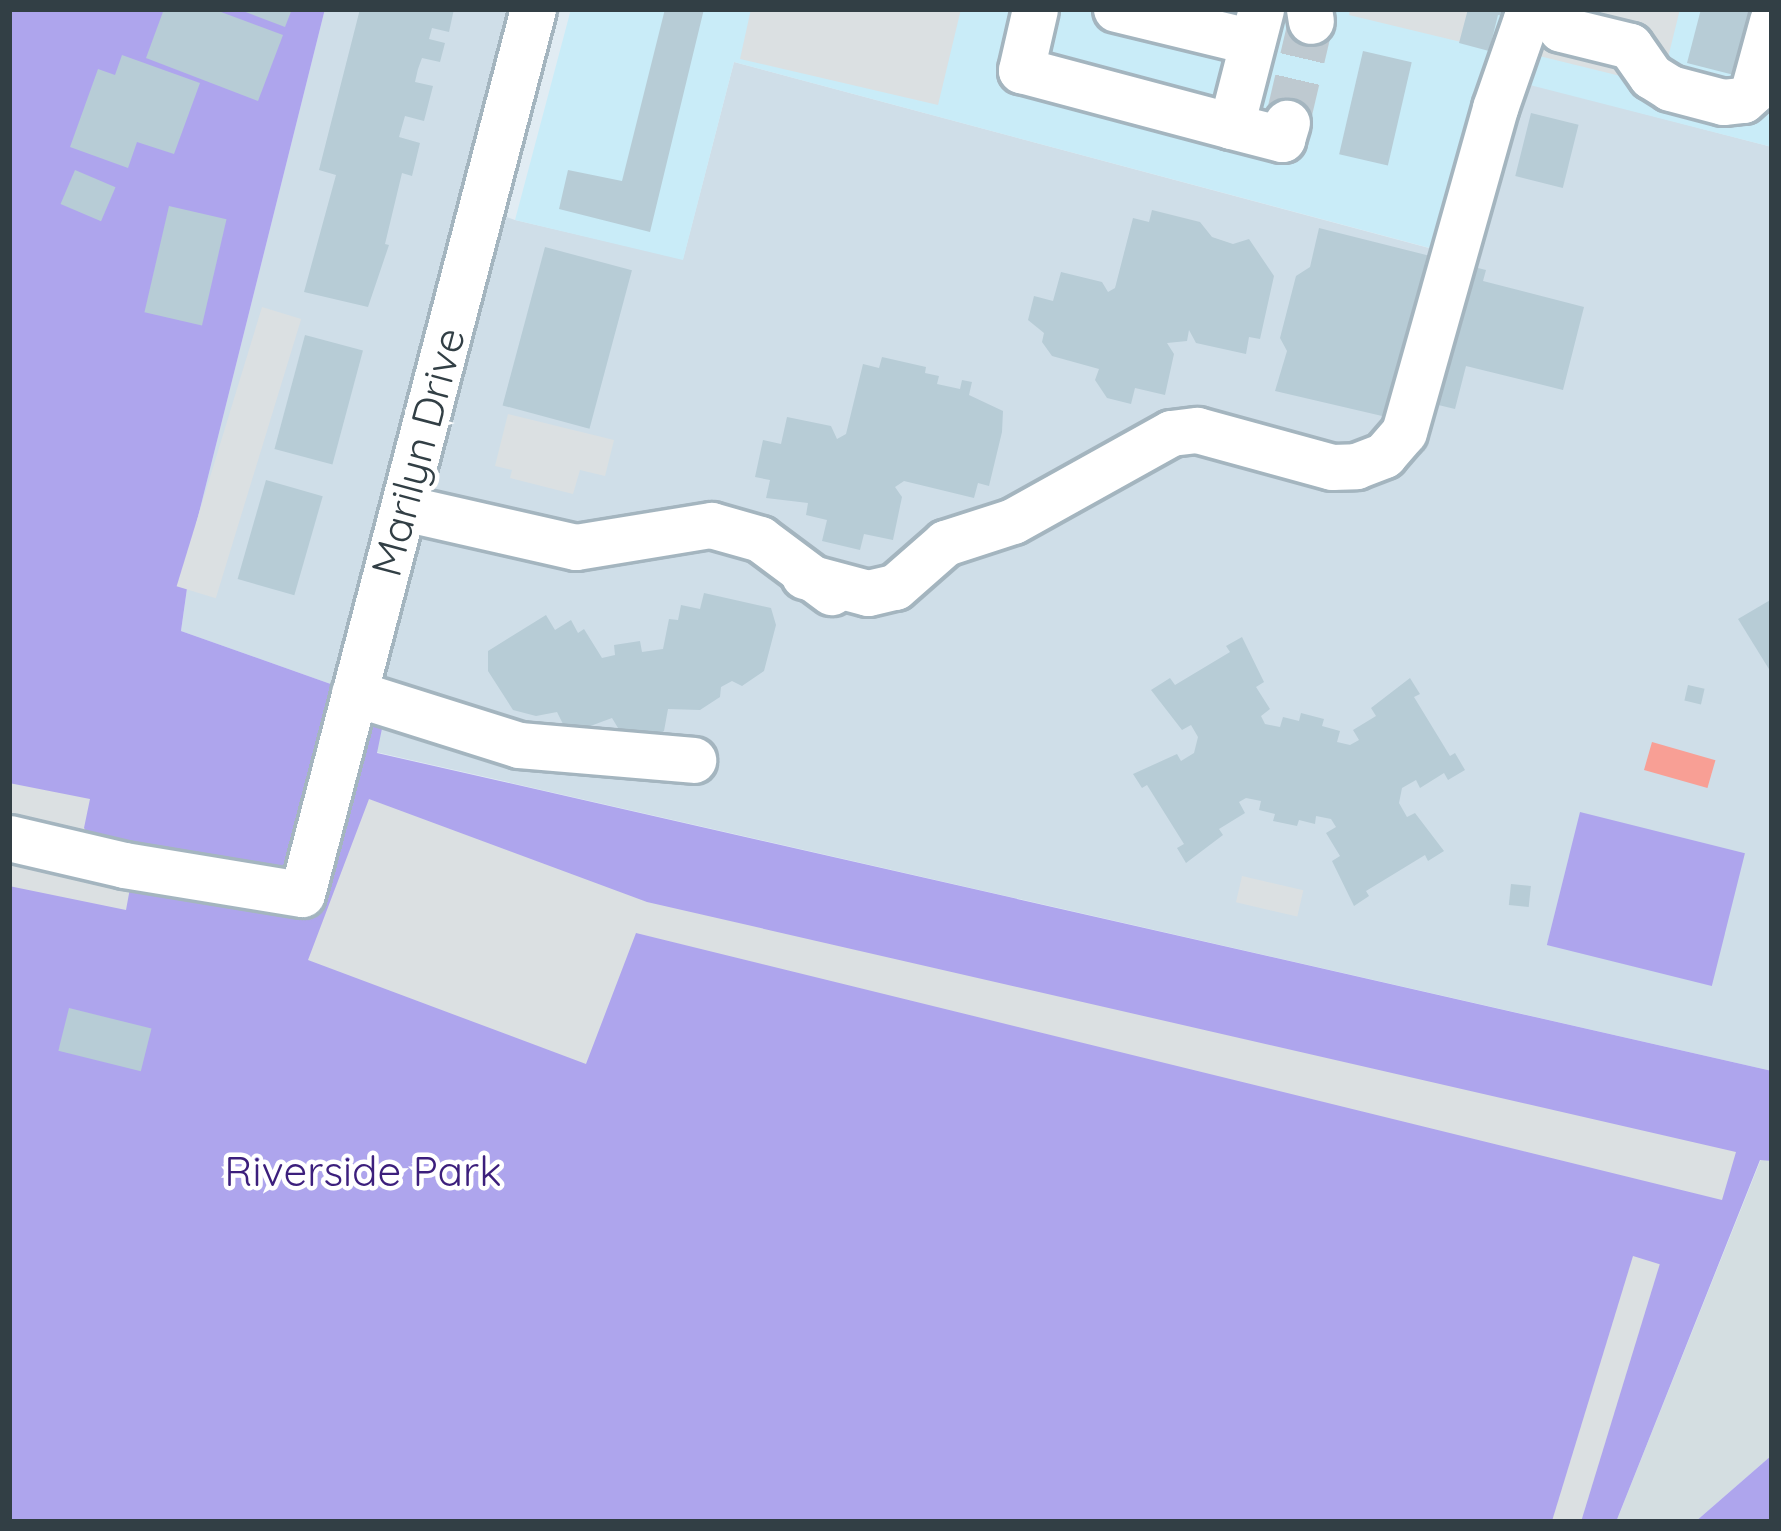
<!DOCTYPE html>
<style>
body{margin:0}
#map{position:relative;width:1781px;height:1531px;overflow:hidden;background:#e1ecf3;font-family:Quicksand,sans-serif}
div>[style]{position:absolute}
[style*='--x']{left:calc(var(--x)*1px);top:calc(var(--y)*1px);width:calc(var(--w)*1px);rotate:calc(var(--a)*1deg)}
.residential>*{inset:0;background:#cfdee8}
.commercial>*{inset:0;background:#c9ecf8}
.industrial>*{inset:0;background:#d4dee1}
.green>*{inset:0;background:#aea5ed;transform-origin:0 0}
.parking>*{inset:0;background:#dbe0e2;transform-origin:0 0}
.water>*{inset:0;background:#f89f95;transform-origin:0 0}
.building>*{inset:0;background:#b7ccd6;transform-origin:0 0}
.minor-tunnel>*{height:45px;margin-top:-22.5px;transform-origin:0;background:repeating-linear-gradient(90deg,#bec9d0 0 45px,transparent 0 67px)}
.roads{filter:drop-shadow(3px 0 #a4b5bf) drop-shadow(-3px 0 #a4b5bf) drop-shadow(0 3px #a4b5bf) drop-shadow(0 -3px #a4b5bf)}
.minor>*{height:45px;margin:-22.5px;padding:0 22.5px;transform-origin:22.5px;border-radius:22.5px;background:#fff}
span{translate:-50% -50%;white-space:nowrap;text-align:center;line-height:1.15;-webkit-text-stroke:9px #fff;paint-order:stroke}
.street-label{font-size:42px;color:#323f45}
.park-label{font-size:42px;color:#3c1f7c}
.frame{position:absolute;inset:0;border:12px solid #323f45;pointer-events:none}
</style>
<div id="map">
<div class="residential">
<i style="clip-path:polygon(325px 9px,507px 9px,461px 201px,515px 220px,683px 259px,734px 62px,1440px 251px,1491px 74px,1772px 147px,1772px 1071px,376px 752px,387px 704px,181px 631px,196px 525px)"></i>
</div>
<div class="commercial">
<i style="clip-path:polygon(571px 9px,1772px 9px,1772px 147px,1491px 75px,1441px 251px,734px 62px,683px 260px,515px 220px)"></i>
</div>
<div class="industrial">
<i style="clip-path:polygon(1761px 1159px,1772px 1161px,1772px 1455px,1695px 1522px,1616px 1522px)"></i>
</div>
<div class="green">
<i style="clip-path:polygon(9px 9px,325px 9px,196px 525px,181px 631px,387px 704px,377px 753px,1772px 1071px,1772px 1161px,1760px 1160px,1616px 1522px,9px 1522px)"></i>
<i style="left:1580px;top:812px;width:170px;height:137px;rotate:14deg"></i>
<i style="clip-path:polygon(1772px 1455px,1772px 1522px,1695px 1522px)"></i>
</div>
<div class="parking">
<i style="clip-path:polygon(751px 9px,961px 9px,938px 105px,740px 59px)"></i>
<i style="clip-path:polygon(1350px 9px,1469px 9px,1461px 42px,1349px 15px)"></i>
<i style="clip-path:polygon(1530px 9px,1680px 9px,1661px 86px,1519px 51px)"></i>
<i style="left:262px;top:307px;width:41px;height:292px;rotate:17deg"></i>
<i style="clip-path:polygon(508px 414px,614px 440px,605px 476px,580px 470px,573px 494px,510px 478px,512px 470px,495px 466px)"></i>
<i style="clip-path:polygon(9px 783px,90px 799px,84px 828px,92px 840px,137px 850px,126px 910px,9px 886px)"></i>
<i style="clip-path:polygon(369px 799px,647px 902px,1736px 1152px,1722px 1200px,636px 933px,586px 1064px,308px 960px)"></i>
<i style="left:1242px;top:876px;width:63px;height:27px;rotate:13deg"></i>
<i style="left:1633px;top:1256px;width:28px;height:282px;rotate:17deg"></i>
</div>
<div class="water">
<i style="left:1652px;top:742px;width:66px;height:29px;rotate:16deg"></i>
</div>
<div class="building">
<i style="clip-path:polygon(164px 9px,213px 9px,283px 35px,258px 101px,146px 58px)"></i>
<i style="clip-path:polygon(238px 9px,292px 9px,285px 27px)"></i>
<i style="clip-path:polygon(360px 9px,454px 9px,449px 32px,432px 28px,429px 39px,445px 43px,440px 62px,422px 58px,418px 69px,415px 82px,433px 86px,424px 121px,405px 116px,399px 137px,420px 143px,412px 176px,402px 173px,385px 244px,389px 245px,368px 307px,304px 292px,336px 175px,319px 170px)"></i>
<i style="clip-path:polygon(665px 9px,704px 9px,650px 232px,559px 209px,568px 170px,622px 181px)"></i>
<i style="clip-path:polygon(1468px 9px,1518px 9px,1516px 19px,1498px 15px,1489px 51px,1459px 43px)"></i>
<i style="clip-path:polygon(1701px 9px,1756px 9px,1738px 76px,1687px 63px)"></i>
<i style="left:1363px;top:51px;width:50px;height:106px;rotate:13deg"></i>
<i style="clip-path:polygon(122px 55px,200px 83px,174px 154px,137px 142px,128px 168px,70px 147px,98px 69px,115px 75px)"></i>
<i style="left:1531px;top:113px;width:49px;height:65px;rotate:14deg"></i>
<i style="left:75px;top:170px;width:44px;height:37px;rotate:23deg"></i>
<i style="left:169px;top:206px;width:59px;height:109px;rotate:13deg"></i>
<i style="clip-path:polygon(1152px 210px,1200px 222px,1212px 237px,1233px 244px,1249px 239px,1274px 276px,1260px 339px,1249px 337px,1246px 354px,1196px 343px,1189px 330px,1187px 341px,1167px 343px,1174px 354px,1165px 395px,1135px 388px,1131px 404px,1107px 398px,1095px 380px,1099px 369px,1052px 356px,1042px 342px,1044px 333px,1028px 320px,1034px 296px,1053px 301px,1061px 272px,1102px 282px,1108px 292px,1115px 288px,1133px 218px,1149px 222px)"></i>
<i style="clip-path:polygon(1319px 228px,1486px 270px,1483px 281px,1584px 307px,1563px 390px,1466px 366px,1455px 409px,1430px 403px,1425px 426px,1275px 391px,1287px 351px,1280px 338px,1296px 276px,1310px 267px)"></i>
<i style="left:545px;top:247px;width:90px;height:164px;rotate:15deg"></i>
<i style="left:305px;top:335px;width:60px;height:118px;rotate:15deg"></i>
<i style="clip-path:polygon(882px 357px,926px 367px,925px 373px,939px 376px,937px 384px,960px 389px,962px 380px,972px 382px,969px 395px,1003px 411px,1002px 432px,989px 486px,978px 483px,974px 498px,904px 481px,895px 487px,902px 497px,893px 540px,864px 534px,860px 550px,822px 541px,827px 520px,806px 515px,808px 503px,766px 498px,770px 480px,755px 477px,763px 440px,781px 444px,787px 417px,831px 426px,837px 439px,846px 434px,863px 364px,879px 368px)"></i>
<i style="left:266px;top:480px;width:59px;height:103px;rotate:16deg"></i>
<i style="clip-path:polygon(704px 593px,771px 608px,776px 625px,764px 671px,742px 686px,732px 681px,721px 687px,720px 697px,700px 710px,668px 709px,664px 731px,646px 742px,624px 738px,612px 718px,585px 728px,563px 724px,557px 712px,536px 716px,513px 710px,488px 671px,488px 651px,546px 615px,555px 630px,571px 620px,578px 633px,584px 629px,602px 658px,615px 655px,614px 645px,640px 641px,642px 652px,663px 649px,669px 619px,678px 620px,681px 605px,700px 609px)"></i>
<i style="clip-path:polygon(1772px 599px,1772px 674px,1738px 619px)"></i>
<i style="clip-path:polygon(1242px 637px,1264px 682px,1256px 687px,1270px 709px,1261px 716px,1265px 724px,1280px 727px,1283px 717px,1299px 721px,1301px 713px,1324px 719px,1322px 726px,1340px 731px,1337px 742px,1350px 745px,1359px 740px,1353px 730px,1376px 716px,1371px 708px,1410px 678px,1420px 694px,1414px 697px,1450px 756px,1455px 753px,1465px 770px,1448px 780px,1444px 773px,1420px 788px,1416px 780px,1402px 788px,1399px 803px,1407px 817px,1415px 813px,1444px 851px,1428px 861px,1425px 855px,1366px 891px,1369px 896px,1354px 906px,1332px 861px,1340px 856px,1326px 833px,1336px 827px,1331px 819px,1316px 816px,1315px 824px,1299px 820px,1297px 826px,1273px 821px,1275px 814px,1259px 810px,1261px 801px,1246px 798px,1239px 802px,1245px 813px,1219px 829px,1223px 835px,1186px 863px,1177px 848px,1184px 844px,1147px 785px,1142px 788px,1133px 774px,1177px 754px,1181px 761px,1194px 753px,1198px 737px,1191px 725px,1182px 730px,1151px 690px,1170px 678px,1175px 685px,1230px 652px,1226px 646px)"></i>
<i style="left:1688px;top:685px;width:17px;height:16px;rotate:13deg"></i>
<i style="left:1511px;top:884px;width:20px;height:21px;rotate:6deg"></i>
<i style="left:69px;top:1008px;width:85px;height:44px;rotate:14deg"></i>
</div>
<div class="minor-tunnel">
<i style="--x:1287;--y:123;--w:105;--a:-76.8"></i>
</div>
<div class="roads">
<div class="minor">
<i style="--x:1035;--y:9;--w:63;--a:102.9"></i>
<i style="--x:1021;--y:70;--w:217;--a:14.9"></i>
<i style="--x:1231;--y:126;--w:121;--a:-75.6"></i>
<i style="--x:1116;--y:9;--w:140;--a:13.6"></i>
<i style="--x:1309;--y:9;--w:12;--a:81"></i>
<i style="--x:1551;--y:9;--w:22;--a:63"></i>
<i style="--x:1561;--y:29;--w:71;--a:13.8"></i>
<i style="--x:1630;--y:46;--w:37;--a:55"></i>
<i style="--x:1651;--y:76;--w:22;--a:32"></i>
<i style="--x:1670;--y:88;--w:55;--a:14.8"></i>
<i style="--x:1723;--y:102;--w:20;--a:-6"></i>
<i style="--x:1743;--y:100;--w:13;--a:-42"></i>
<i style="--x:1753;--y:91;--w:73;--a:-74.8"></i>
<i style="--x:1231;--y:126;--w:53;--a:14.3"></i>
<i style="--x:1282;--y:139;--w:17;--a:-73"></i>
<i style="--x:404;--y:508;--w:176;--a:12.8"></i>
<i style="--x:576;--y:547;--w:137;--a:-9.3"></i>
<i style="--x:711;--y:525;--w:51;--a:15.9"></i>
<i style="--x:760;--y:539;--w:89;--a:36.7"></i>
<i style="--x:804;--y:576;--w:66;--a:14.9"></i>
<i style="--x:868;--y:593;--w:28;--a:-13"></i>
<i style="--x:895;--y:587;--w:67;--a:-41.3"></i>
<i style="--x:945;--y:543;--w:71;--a:-17.9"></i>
<i style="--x:1013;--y:521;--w:181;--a:-29.1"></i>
<i style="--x:1171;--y:433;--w:26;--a:-7"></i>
<i style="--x:1197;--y:430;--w:140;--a:15.3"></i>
<i style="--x:1332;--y:467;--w:24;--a:-2"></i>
<i style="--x:1356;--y:466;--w:30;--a:-21"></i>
<i style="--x:1384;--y:455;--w:30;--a:-49"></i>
<i style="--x:1404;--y:432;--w:337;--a:-74.3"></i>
<i style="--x:1495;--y:108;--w:94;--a:-70.8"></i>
<i style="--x:1526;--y:19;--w:17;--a:-36"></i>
<i style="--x:354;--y:693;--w:173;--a:17.5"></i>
<i style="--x:519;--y:745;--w:175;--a:4.9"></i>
<i style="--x:9;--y:838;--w:118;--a:13.2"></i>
<i style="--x:124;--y:865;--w:180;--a:9.3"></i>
<i style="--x:302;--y:894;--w:915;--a:-75.37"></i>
</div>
</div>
<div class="street-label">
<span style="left:418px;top:452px;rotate:-75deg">Marilyn Drive</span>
</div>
<div class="park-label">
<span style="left:363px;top:1171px">Riverside Park</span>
</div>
<div class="frame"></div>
</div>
